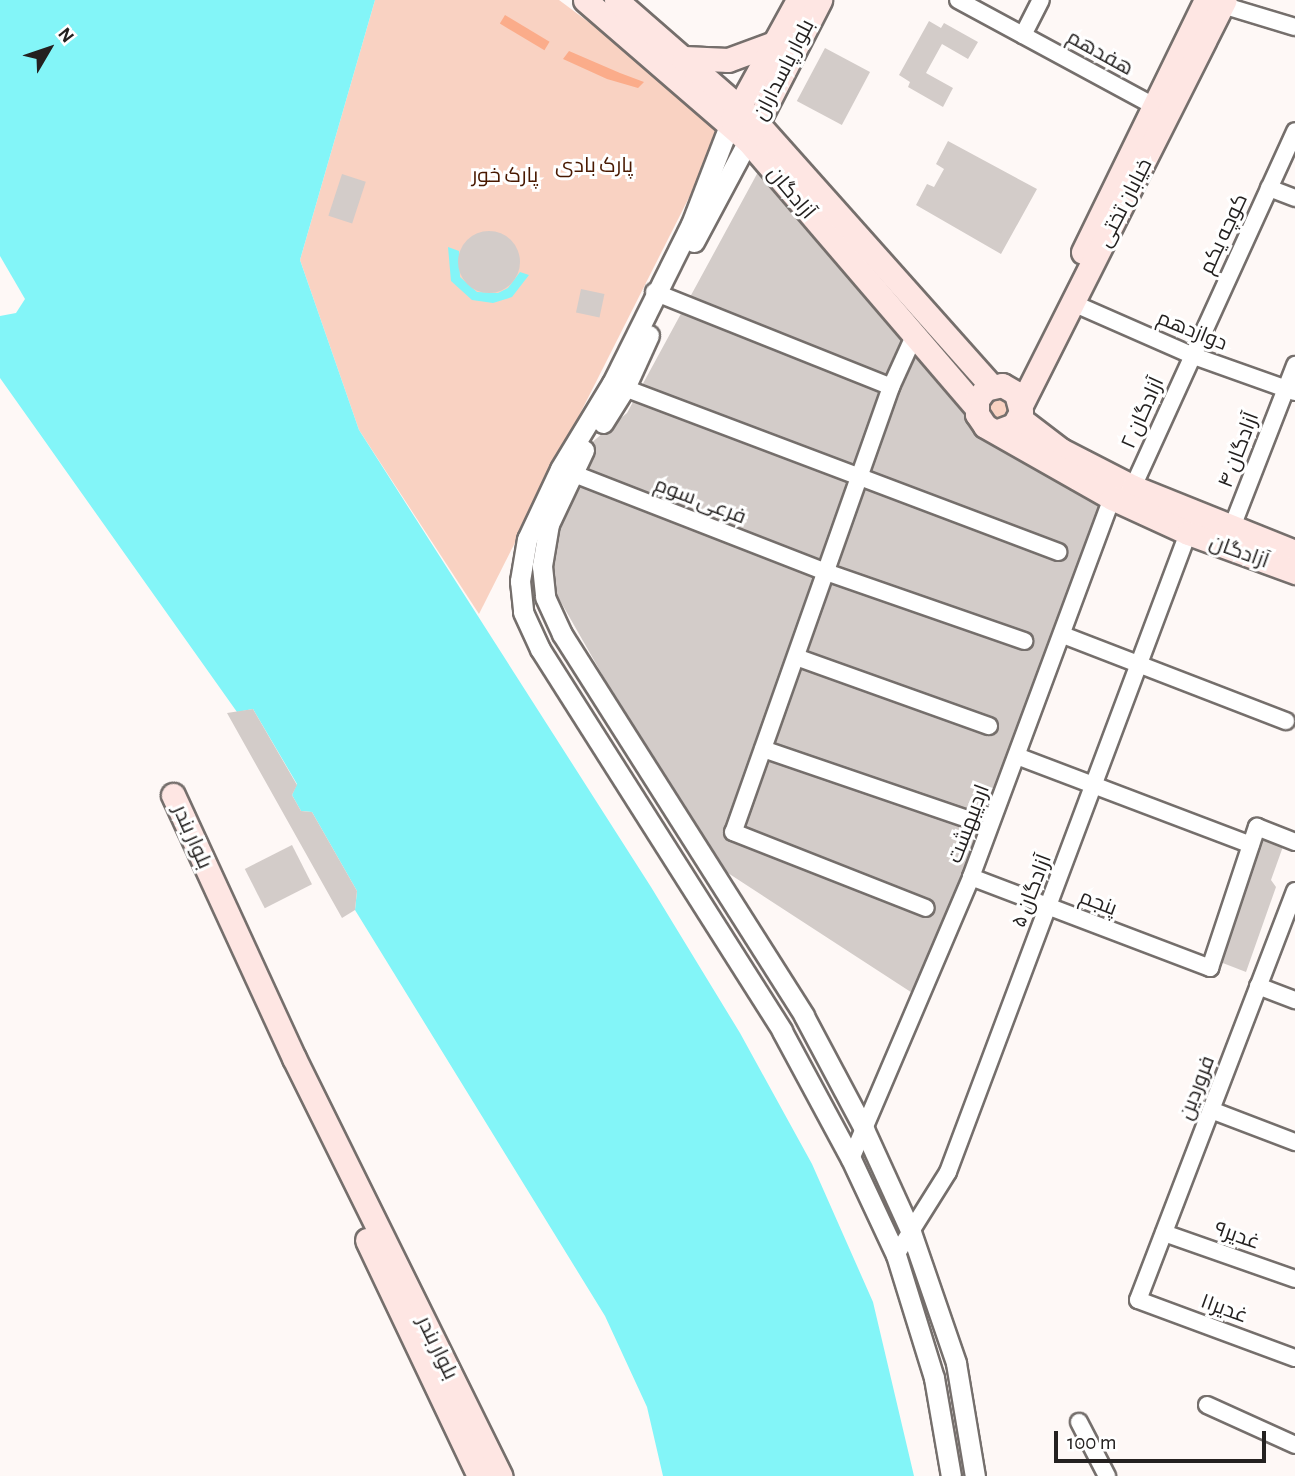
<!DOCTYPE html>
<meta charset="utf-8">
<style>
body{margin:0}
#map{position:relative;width:1295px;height:1476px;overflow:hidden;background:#fef8f6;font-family:"Alegreya Sans",Cairo,sans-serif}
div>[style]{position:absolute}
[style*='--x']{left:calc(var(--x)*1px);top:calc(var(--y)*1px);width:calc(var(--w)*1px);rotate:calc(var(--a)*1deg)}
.green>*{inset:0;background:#f9d2c2}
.forest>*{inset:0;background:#fbac8a;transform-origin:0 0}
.water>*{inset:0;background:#83f5f8}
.round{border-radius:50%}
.pier>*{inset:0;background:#fef8f6}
.building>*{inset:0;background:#d3ccc9;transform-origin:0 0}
.roads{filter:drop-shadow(2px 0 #756f6c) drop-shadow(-2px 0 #756f6c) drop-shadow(0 2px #756f6c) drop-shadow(0 -2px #756f6c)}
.minor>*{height:16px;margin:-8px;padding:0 8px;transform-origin:8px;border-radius:8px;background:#fff}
.tertiary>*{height:19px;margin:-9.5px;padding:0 9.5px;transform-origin:9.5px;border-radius:9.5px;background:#fff}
.secondary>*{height:23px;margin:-11.5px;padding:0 11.5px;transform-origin:11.5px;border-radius:11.5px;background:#fee6e3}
span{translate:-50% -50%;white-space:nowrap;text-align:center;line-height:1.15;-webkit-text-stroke:6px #fff;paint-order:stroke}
.street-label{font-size:21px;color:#242120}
.park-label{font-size:21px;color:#491901}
.north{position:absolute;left:14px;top:14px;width:70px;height:70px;-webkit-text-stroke:5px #fff;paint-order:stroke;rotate:51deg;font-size:19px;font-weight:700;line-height:28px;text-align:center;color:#242120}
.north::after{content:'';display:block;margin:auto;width:24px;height:32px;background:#242120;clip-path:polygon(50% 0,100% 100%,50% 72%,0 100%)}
.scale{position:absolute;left:1054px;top:1431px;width:212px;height:32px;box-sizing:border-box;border:4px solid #242120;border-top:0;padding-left:9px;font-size:21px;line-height:24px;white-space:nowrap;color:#242120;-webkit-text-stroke:5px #fff;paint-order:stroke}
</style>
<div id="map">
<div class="green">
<i style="clip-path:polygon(375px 0,559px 0,672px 84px,717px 126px,718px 140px,479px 614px,359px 430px,300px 260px)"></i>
<i style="clip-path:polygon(987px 392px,1017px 401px,1003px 427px,980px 405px)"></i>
</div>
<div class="forest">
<i style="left:505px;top:15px;width:52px;height:10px;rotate:31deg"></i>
<i style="clip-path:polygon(569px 51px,620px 73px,644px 82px,638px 88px,607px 79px,563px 59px)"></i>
</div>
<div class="water">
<i style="clip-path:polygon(0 0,375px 0,300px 260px,359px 430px,651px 887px,740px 1033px,812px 1164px,873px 1302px,914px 1476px,663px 1476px,647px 1407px,605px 1316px,355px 910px,357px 891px,312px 812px,301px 811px,292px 795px,297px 784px,253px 709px,237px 712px,0 378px)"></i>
<i class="round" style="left:474px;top:245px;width:30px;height:30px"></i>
<i style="clip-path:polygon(448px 247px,459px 251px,460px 277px,477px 292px,498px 293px,508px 288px,520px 272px,529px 275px,512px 297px,493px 303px,472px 300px,451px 281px)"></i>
</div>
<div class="pier">
<i style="clip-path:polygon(0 256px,25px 299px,16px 313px,0 316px)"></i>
</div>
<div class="building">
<i style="clip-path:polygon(929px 21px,941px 28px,944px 23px,978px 42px,968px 59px,942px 44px,926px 73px,953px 88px,943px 107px,908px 87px,910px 82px,899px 75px)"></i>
<i style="left:825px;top:48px;width:51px;height:60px;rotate:28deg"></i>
<i style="clip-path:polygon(948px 141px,1037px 189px,1001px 254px,916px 205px,927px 184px,934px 187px,944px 169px,936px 164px)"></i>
<i style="clip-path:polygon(758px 172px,977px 427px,1100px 504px,920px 998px,708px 860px,542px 569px,560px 469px,627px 413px)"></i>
<i style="left:342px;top:174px;width:25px;height:44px;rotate:18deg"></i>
<i class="round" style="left:458px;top:231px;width:62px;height:62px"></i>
<i style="left:581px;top:289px;width:24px;height:24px;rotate:12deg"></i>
<i style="clip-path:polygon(253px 709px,297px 785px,292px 795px,301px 811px,312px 812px,357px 891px,355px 910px,342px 918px,227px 713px)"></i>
<i style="clip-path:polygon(1258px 831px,1285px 841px,1271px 880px,1276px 887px,1246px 972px,1215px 960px)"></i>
<i style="left:292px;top:845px;width:44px;height:53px;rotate:63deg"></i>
</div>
<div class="roads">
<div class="minor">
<i style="--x:958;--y:0;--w:225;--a:28.4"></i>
<i style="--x:1222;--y:5;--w:76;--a:16.8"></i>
<i style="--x:1023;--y:35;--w:39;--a:-63"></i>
<i style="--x:1269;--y:188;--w:28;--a:21"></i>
<i style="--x:654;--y:292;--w:255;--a:21.8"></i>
<i style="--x:891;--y:387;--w:472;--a:109.5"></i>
<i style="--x:733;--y:832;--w:207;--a:21.5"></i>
<i style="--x:1075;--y:304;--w:127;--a:23.7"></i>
<i style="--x:1191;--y:355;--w:110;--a:19.6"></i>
<i style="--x:614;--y:384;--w:475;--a:20.7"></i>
<i style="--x:891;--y:387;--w:58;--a:-65.6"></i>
<i style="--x:564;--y:470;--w:281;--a:21.3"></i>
<i style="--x:826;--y:572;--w:210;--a:19.2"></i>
<i style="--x:1133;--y:487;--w:391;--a:-65.5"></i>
<i style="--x:1232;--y:527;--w:174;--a:-68.7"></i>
<i style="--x:1063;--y:635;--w:239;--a:21.1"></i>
<i style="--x:796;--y:657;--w:205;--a:19.7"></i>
<i style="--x:763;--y:749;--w:213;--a:18.9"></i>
<i style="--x:1017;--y:756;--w:250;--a:20.8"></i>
<i style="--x:971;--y:877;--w:256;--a:20.8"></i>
<i style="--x:1210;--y:968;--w:149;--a:-71.6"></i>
<i style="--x:1257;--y:827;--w:41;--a:21.5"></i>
<i style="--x:1295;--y:891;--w:438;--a:111"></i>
<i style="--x:1138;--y:1300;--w:167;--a:20.3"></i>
<i style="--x:1258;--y:986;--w:40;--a:21"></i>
<i style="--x:1211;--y:1110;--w:90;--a:20.9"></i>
<i style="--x:851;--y:1159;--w:306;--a:-66.9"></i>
<i style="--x:971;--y:877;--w:404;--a:-69.6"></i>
<i style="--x:1164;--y:1233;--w:139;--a:19.3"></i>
<i style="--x:896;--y:1255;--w:98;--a:-57.9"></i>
<i style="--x:948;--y:1172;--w:683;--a:-69.41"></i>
<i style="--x:1207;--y:1405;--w:97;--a:24.4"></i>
<i style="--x:1079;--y:1422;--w:61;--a:62.6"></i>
</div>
<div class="tertiary">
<i style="--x:730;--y:123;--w:108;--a:111.1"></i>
<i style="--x:691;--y:224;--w:178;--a:116.4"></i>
<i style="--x:612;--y:383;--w:100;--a:121.2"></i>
<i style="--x:560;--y:469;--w:77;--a:115.2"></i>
<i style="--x:527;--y:539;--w:43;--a:99.5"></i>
<i style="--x:520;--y:581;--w:31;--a:84"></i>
<i style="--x:523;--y:612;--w:41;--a:65.3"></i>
<i style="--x:540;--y:649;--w:452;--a:57.6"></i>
<i style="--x:782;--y:1031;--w:145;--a:61.7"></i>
<i style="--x:851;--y:1159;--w:106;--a:64.9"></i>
<i style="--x:896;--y:1255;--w:129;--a:72.8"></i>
<i style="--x:934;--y:1378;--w:99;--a:80.2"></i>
<i style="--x:694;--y:242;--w:115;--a:-61.9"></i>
<i style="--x:603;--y:423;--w:41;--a:-57.8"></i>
<i style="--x:625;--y:388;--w:58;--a:-65.6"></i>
<i style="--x:584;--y:450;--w:82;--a:115.3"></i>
<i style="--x:549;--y:524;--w:43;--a:99.5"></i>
<i style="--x:542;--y:566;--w:31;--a:84"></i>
<i style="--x:545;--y:597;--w:41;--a:65.3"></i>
<i style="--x:562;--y:634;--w:452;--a:57.6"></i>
<i style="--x:804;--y:1016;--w:128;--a:62"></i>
<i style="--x:864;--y:1129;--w:113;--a:65.5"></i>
<i style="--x:911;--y:1232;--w:139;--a:71"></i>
<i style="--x:956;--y:1363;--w:115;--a:80.5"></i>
</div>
<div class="secondary">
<i style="--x:585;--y:0;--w:216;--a:40.9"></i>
<i style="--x:748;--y:141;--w:350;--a:49.4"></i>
<i style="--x:616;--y:0;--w:187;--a:41.1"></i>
<i style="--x:757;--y:123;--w:352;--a:48.3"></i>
<i style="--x:684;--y:58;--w:44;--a:2.6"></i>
<i style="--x:728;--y:60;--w:52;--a:-20.2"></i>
<i style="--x:732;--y:120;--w:137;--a:-61.2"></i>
<i style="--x:751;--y:135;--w:152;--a:-62.9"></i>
<i style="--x:1083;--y:252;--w:280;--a:-64"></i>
<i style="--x:1021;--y:405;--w:453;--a:-63.3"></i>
<i style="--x:1019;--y:418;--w:53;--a:37.3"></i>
<i style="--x:1061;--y:450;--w:81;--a:27.2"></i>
<i style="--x:1133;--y:487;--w:175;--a:21.9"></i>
<i style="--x:998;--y:431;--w:17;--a:-21"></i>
<i style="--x:1014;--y:425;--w:15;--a:-62"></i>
<i style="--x:1021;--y:412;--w:20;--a:-105"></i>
<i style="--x:1016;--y:393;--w:16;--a:-150"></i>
<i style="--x:1002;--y:385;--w:17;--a:167"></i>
<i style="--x:985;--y:389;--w:14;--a:126"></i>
<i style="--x:977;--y:400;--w:14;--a:90"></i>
<i style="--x:977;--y:414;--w:14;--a:56"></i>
<i style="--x:985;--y:426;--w:146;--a:29.6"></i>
<i style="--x:1112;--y:498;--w:84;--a:24.7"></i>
<i style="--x:1188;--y:533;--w:114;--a:20"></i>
<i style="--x:173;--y:795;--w:289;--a:65.3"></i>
<i style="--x:294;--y:1058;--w:466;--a:63.7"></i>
<i style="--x:367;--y:1240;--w:261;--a:64.6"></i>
</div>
</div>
<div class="street-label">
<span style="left:1100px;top:53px;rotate:29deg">هفدهم</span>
<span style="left:784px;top:70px;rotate:-63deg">بلوار پاسداران</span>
<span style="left:791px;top:193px;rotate:50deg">آزادگان</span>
<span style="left:1125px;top:203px;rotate:-63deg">خیابان تختی</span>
<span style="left:1224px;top:234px;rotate:-65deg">کوچه یکم</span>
<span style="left:1192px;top:331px;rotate:22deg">دوازدهم</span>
<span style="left:1143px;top:413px;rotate:-66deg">آزادگان ۲</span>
<span style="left:1239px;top:450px;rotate:-69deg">آزادگان ۴</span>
<span style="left:700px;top:501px;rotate:21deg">فرعی سوم</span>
<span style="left:1239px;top:552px;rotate:20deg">آزادگان</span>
<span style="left:969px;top:824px;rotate:-69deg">اردیبهشت</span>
<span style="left:192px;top:837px;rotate:66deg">بلوار بندر</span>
<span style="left:1032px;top:891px;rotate:-69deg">آزادگان ۵</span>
<span style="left:1098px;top:903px;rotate:21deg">پنجم</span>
<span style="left:1197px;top:1088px;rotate:-69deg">فروردین</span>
<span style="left:1237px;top:1236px;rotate:19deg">غدیر۹</span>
<span style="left:1224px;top:1309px;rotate:20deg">غدیر۱۱</span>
<span style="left:437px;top:1348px;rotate:64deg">بلوار بندر</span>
</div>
<div class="park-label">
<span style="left:594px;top:166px">پارک بادی</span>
<span style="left:505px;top:176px">پارک خور</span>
</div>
<div class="north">N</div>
<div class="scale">100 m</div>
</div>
